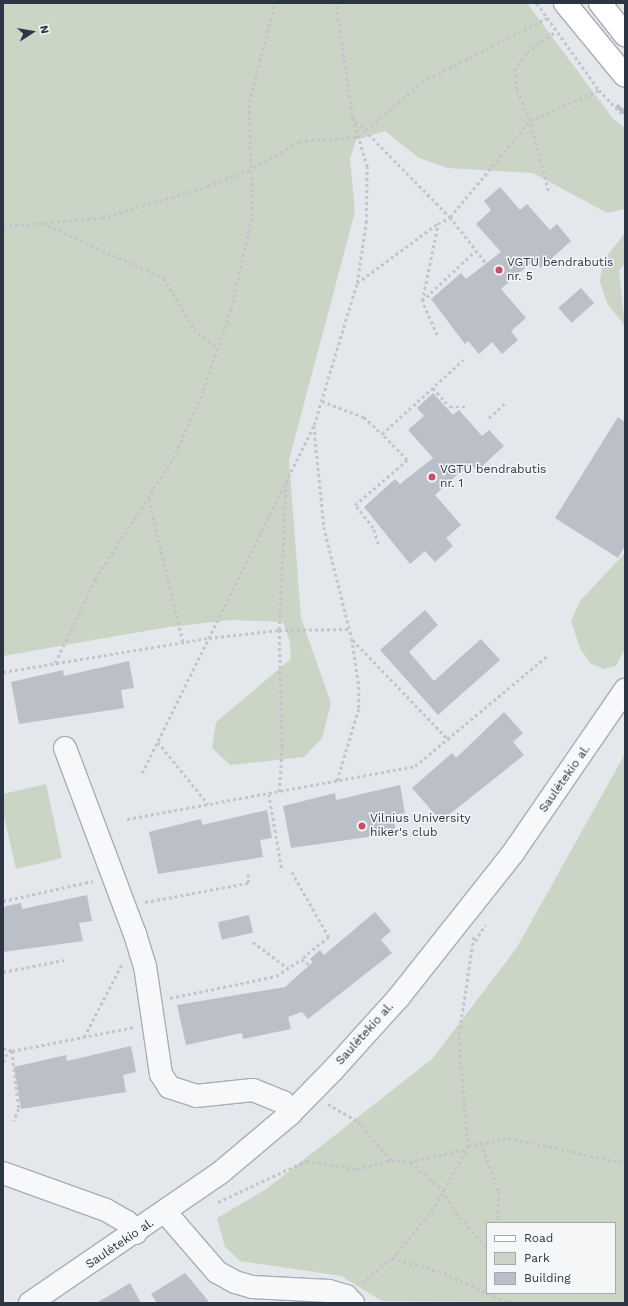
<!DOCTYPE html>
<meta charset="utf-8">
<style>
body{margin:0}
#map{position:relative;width:628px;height:1306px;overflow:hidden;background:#e4e7eb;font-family:"Work Sans",sans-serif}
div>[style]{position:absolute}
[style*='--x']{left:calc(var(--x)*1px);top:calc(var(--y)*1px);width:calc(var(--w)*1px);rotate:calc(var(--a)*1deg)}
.green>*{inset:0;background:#cad5c5}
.building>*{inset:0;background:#bbc0c8;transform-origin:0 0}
.path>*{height:2.5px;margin-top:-1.25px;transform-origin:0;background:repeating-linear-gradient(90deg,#c2c5ca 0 3px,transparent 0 6px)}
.roads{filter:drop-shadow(1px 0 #a9aeb5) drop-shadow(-1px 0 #a9aeb5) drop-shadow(0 1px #a9aeb5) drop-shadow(0 -1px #a9aeb5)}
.street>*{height:22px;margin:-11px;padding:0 11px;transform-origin:11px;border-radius:11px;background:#f7f8f9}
.secondary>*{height:22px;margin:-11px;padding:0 11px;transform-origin:11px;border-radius:11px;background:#fff}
.dots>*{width:11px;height:11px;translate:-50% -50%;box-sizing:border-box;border:2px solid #f4f6f8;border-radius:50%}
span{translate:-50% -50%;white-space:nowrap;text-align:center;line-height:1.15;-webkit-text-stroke:3px #f4f6f8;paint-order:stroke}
.poi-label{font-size:12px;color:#2c3543}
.left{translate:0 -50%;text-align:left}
.street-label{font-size:12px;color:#2c3543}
.frame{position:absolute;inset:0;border:4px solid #2c3543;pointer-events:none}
.legend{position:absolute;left:486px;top:1222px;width:130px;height:72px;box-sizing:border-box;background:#f4f6f8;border:1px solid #a4a9b0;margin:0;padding:5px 7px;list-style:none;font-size:12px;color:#2c3543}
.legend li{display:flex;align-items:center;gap:8px;height:20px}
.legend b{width:20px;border:1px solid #a4a9b0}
.north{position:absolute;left:12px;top:12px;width:40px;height:40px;-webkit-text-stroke:3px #f4f6f8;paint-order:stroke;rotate:78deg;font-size:11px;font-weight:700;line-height:16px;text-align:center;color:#2c3543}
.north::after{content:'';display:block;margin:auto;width:14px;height:18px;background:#2c3543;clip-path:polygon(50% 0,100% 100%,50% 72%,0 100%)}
</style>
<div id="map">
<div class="green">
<i style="clip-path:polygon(3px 3px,527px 3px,614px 120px,625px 128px,625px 209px,607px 213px,533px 173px,448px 168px,419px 158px,385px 131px,356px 140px,350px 159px,355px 212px,289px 460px,301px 618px,331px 703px,322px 738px,304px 757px,230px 765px,212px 748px,216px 722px,291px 659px,290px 642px,283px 622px,232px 620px,168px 627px,3px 656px)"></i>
<i style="clip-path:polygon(625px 233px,625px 263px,619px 270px,625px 326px,607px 303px,600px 282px,603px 261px)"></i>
<i style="clip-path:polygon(625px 553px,625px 649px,616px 666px,604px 669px,590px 663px,580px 648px,571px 621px,580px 601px)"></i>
<i style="clip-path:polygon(evenodd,625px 754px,625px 1303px,382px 1301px,341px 1276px,240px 1261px,225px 1247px,217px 1218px,265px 1190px,432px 1059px,516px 949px,625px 754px,487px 1223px,615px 1223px,615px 1293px,487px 1293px,487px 1223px)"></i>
<i style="clip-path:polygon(46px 784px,62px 858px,16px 869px,3px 812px,3px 794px)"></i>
</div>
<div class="building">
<i style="clip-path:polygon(618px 104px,625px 110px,625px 116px,615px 107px)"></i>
<i style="clip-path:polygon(500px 187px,520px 210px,527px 204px,550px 230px,557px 224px,571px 241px,541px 268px,534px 260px,501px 289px,526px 318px,511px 331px,518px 340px,502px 354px,492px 342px,479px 354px,468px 341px,465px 344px,431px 299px,461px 273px,466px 279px,501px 252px,476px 224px,491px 210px,484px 201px)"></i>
<i style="left:581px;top:288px;width:20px;height:30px;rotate:49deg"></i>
<i style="clip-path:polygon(433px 393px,453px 415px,459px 410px,482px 436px,489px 430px,504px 446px,477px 471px,470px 463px,435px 495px,461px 525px,446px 538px,453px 546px,435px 562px,425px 551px,410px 564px,364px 507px,395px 479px,400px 484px,433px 458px,408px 430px,424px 416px,417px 408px)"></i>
<i style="clip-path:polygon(618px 417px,625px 422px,625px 546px,618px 558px,555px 518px)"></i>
<i style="clip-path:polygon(425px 610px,438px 625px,409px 652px,434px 681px,481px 639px,500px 660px,438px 715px,380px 650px)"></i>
<i style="clip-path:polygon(129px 661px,134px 688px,121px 690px,124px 708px,19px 724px,11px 682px,63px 670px,64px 676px)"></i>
<i style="clip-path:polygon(504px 712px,523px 733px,513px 742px,524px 755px,441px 821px,412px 788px,452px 753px,456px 758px)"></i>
<i style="clip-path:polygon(400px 785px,405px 813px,393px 815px,396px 833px,291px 848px,283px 806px,335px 793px,336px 800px)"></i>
<i style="clip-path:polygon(267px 810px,272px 838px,260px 840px,263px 857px,158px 874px,149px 832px,201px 819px,202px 825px)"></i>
<i style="clip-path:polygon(87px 895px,92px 921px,79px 923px,83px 941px,3px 952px,3px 909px,6px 906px,21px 903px,22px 909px)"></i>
<i style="clip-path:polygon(375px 912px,391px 931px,381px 940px,392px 953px,308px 1019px,302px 1012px,288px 1017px,291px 1029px,243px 1039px,242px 1033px,186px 1045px,177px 1005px,285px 987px,313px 962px,310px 959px,320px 950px,324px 955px)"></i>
<i style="left:249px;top:915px;width:18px;height:32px;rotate:77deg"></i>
<i style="clip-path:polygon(131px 1046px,136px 1072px,123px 1075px,126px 1092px,21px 1109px,14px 1067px,66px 1055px,67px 1061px)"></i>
<i style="clip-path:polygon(185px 1273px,210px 1303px,157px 1303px,151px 1294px)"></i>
<i style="clip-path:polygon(130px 1283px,141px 1303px,96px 1303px,112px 1294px)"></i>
</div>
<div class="path">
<i style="--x:537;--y:3;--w:107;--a:54.5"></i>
<i style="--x:599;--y:90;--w:37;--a:46"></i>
<i style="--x:352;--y:117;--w:140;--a:45.6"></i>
<i style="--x:450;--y:217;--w:60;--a:51.8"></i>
<i style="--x:366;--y:130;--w:74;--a:-40.6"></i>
<i style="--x:422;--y:82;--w:140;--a:-27.1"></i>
<i style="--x:548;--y:191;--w:72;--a:-104.4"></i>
<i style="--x:530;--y:121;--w:34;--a:-113"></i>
<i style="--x:517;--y:90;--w:20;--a:-99"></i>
<i style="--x:514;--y:70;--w:22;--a:-54"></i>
<i style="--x:527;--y:52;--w:36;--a:-36"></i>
<i style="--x:42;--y:223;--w:134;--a:24.3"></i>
<i style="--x:164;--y:278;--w:59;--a:59.5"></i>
<i style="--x:194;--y:329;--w:30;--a:40"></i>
<i style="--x:3;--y:226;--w:99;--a:-4.6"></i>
<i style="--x:102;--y:218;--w:111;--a:-16.8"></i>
<i style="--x:208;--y:186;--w:49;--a:-21.4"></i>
<i style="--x:254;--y:168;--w:52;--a:-31"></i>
<i style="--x:299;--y:141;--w:59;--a:-3.9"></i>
<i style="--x:357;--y:283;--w:99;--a:-36.4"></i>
<i style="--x:422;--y:301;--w:73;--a:-43.3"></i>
<i style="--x:437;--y:335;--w:37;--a:-114"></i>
<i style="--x:422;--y:301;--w:79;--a:-78.3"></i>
<i style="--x:438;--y:224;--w:14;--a:-30"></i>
<i style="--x:450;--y:217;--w:125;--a:-50.2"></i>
<i style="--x:530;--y:121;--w:76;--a:-24.2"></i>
<i style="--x:433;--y:388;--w:25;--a:48"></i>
<i style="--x:450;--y:407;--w:16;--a:0"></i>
<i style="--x:322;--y:401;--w:45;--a:20.9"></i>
<i style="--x:364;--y:417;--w:25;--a:43"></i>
<i style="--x:382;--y:434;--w:110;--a:-42.4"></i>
<i style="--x:489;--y:418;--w:23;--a:-43"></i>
<i style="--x:314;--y:426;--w:101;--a:84.3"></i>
<i style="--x:324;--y:527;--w:115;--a:76"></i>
<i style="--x:352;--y:639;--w:49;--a:81.7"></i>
<i style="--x:359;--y:687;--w:22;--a:90"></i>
<i style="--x:359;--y:709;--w:76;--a:106.8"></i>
<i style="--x:149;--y:499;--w:147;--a:76.6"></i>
<i style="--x:378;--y:544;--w:17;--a:-107"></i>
<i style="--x:373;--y:528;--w:29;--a:-128"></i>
<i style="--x:355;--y:505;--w:69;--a:-40.9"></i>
<i style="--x:407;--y:460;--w:36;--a:-134"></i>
<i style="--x:353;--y:640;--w:139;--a:46.2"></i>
<i style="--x:55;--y:663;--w:93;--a:-64.5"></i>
<i style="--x:95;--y:579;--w:143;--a:-57"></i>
<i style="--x:173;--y:459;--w:74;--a:-66.2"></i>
<i style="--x:203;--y:391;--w:87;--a:-71.1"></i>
<i style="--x:231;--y:309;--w:95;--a:-77.3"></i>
<i style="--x:252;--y:216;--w:114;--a:-91.5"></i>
<i style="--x:249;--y:102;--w:102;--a:-75.3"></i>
<i style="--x:3;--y:672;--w:209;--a:-9.4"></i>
<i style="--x:209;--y:638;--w:70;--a:-6.5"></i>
<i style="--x:279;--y:630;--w:70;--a:-0.8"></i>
<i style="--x:158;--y:742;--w:80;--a:51.1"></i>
<i style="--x:142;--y:773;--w:388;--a:-63.7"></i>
<i style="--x:314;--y:425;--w:148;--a:-73.2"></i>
<i style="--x:357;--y:283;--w:61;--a:-81.5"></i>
<i style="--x:366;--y:223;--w:56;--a:-89"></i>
<i style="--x:367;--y:167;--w:53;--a:-106.4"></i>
<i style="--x:352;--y:116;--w:114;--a:-98.1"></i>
<i style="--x:279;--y:792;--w:45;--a:-86.2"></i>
<i style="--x:282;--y:747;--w:117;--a:-91.5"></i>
<i style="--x:279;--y:630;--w:147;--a:-87.3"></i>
<i style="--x:269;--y:794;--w:77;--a:80.3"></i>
<i style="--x:127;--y:819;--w:293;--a:-10.4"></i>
<i style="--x:415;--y:766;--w:172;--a:-39.8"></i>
<i style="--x:292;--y:872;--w:75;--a:60.4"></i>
<i style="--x:329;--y:937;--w:35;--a:141"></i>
<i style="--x:302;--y:959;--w:6;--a:51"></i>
<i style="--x:306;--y:964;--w:6;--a:-31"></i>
<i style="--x:3;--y:901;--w:92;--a:-12.5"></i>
<i style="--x:145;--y:902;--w:105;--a:-10.5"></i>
<i style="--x:248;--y:883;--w:9;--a:-90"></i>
<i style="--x:474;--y:937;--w:101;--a:98.5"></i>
<i style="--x:459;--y:1037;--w:109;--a:85.3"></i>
<i style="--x:468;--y:1146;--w:41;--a:-11.3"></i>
<i style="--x:508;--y:1138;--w:120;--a:12.1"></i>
<i style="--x:475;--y:941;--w:19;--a:-58"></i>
<i style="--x:253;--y:942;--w:44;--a:36.6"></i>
<i style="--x:3;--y:972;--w:62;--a:-11.1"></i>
<i style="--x:170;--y:998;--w:108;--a:-11.7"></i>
<i style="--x:276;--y:976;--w:31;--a:-33"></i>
<i style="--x:84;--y:1037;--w:82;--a:-62.5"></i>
<i style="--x:3;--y:1048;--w:9;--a:18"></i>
<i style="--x:12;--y:1051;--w:124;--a:-11.1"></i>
<i style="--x:12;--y:1051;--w:58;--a:83.1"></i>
<i style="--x:19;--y:1109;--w:13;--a:113"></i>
<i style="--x:3;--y:1062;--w:13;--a:-67"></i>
<i style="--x:328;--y:1104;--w:34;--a:30"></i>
<i style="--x:358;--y:1121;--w:51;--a:49.8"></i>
<i style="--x:481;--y:1143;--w:52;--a:69.8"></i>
<i style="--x:499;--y:1192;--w:31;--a:92"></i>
<i style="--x:465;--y:1150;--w:55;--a:167.5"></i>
<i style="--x:411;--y:1162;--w:43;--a:41.2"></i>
<i style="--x:443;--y:1190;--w:26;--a:61"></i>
<i style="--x:456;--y:1213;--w:46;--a:47.6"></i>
<i style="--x:218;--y:1202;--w:97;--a:-25"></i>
<i style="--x:306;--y:1161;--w:52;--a:8.9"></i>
<i style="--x:357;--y:1169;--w:35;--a:-15"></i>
<i style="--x:391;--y:1160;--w:20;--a:6"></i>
<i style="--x:392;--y:1258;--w:54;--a:16.1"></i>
<i style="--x:444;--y:1273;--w:71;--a:25.1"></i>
<i style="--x:362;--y:1283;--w:46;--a:-40.6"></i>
<i style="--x:397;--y:1253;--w:60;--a:-51"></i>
<i style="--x:435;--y:1206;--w:68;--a:-61.2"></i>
</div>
<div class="roads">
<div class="street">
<i style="--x:65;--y:748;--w:199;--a:69.4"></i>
<i style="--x:135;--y:934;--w:34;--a:73"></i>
<i style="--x:145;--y:966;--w:109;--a:81.6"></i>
<i style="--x:161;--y:1074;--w:15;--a:58"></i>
<i style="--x:169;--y:1087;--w:28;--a:18"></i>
<i style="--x:196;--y:1096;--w:57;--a:-6"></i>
<i style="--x:253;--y:1090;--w:32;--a:22"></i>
<i style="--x:283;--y:1102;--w:14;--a:60"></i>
<i style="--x:3;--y:1173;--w:109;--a:19.8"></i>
<i style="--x:106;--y:1210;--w:24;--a:30"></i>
<i style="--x:127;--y:1222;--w:14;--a:51"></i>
<i style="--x:166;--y:1213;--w:78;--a:49.2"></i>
<i style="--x:217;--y:1272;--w:21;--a:29"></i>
<i style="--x:235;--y:1282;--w:18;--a:16"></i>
<i style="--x:252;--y:1287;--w:77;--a:3"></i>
<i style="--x:329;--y:1291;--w:18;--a:16"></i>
<i style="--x:346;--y:1296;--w:10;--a:45"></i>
<i style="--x:30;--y:1303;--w:230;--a:-34.4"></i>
<i style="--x:220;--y:1173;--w:92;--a:-40.1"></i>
<i style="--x:290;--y:1114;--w:63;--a:-45.6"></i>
<i style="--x:334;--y:1069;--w:97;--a:-47.9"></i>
<i style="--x:399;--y:997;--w:184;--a:-51.6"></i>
<i style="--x:513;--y:853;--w:198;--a:-55.5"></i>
</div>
<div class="secondary">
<i style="--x:565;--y:3;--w:94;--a:50.6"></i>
<i style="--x:600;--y:3;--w:41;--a:52"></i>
</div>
</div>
<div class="dots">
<i style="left:499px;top:270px;background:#cc4d66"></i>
<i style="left:432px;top:477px;background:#cc4d66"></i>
<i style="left:362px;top:826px;background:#cc4d66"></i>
</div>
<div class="poi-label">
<span class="left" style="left:507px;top:270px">VGTU bendrabutis<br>nr. 5</span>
<span class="left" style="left:440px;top:477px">VGTU bendrabutis<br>nr. 1</span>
<span class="left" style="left:370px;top:826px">Vilnius University<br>hiker's club</span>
</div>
<div class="street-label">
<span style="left:565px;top:779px;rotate:-55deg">Saulėtekio al.</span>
<span style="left:365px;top:1034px;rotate:-48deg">Saulėtekio al.</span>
<span style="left:120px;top:1244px;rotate:-34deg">Saulėtekio al.</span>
</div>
<div class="frame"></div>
<ul class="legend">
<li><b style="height:5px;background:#fff"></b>Road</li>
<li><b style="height:11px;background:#cad5c5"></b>Park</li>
<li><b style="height:11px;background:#bbc0c8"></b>Building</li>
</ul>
<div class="north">N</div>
</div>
